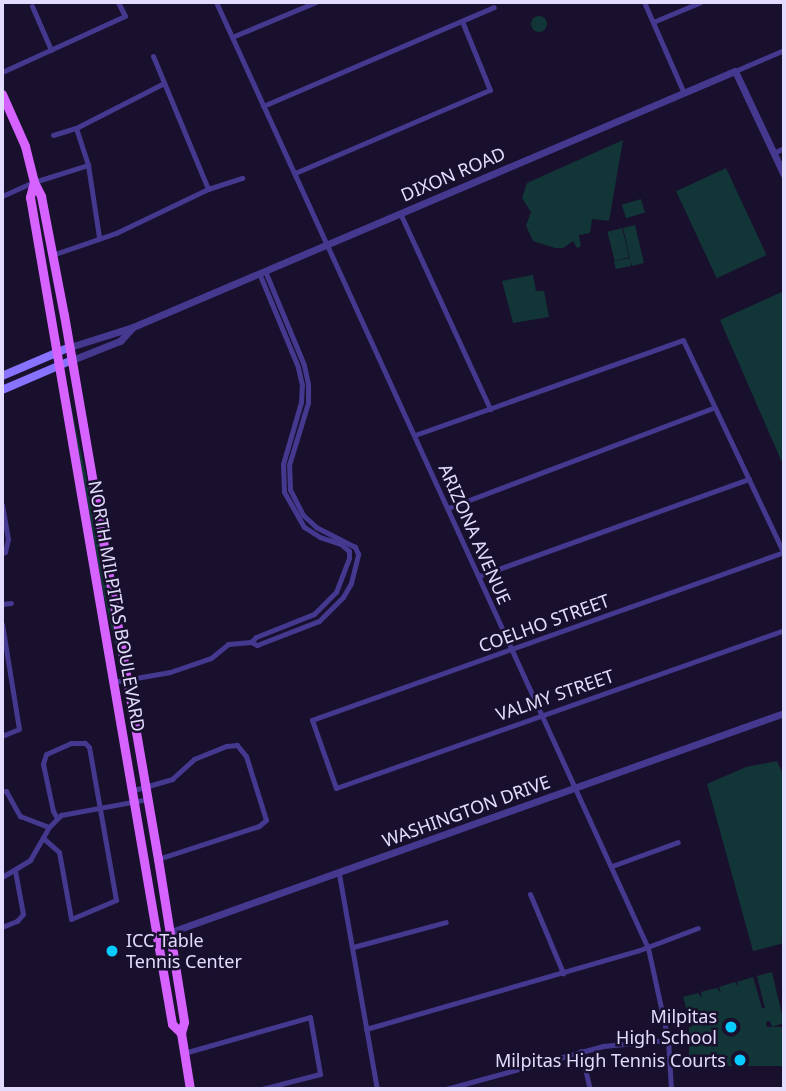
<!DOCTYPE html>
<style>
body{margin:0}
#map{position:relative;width:786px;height:1091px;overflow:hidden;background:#18102d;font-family:"Noto Sans",sans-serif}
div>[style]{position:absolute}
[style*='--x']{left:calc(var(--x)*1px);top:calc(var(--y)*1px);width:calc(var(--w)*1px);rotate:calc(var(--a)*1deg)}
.green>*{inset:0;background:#123538;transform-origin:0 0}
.round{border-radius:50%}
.minor>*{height:5px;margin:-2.5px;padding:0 2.5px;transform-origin:2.5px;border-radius:2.5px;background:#45388f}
.tertiary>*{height:7px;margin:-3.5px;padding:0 3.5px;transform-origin:3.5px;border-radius:3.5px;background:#45388f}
.secondary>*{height:8px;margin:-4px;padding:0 4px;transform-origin:4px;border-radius:4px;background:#8773ff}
.primary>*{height:9px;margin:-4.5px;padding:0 4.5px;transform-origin:4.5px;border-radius:4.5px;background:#d663ff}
.dots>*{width:19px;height:19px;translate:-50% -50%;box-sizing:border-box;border:4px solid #18102d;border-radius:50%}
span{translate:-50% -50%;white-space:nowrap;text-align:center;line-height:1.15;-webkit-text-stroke:5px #18102d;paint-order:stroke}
.street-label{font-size:18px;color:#e4dcff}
.poi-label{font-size:18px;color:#e4dcff}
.left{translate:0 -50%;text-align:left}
.right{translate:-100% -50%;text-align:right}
.frame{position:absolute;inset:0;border:4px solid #e4dcff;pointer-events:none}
</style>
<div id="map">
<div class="green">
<i class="round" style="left:531px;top:16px;width:16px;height:16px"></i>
<i style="clip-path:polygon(623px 140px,609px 221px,592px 219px,590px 233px,579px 235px,581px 246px,577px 248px,573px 241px,563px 248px,555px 248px,533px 241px,526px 226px,531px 212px,522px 198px,527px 183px)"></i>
<i style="left:726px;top:168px;width:96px;height:55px;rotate:65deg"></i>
<i style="left:641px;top:199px;width:14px;height:20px;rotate:73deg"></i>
<i style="clip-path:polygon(635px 225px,644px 263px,632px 266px,630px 259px,631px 266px,616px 269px,614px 261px,630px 258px,623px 228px)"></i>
<i style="left:622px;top:228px;width:30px;height:15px;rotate:76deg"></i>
<i style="clip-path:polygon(533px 275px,536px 291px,544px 291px,549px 317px,513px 323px,502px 281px)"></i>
<i style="clip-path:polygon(784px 291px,784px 467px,720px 320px)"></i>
<i style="clip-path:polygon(64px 373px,95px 518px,121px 668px,104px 597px)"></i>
<i style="clip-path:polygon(777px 761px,784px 776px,784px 943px,753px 951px,707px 784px,746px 767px)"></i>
<i style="clip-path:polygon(772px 972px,784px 1023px,772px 1027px,770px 1021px,766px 1022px,767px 1028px,752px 1033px,748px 1027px,749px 1033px,734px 1038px,730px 1032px,731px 1039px,716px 1043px,712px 1038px,713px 1044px,698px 1048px,683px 997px,698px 993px,702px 998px,701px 992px,717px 988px,721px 993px,719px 987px,735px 982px,739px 988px,737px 982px,753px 977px,762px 1008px,765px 1008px,757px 976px)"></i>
<i style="left:784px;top:1027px;width:39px;height:95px;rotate:90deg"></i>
</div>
<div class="minor">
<i style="--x:216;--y:2;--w:1040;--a:65.46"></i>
<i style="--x:648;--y:948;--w:94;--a:77.7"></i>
<i style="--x:668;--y:1040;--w:49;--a:86.5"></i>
<i style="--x:644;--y:2;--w:99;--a:66.3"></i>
<i style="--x:32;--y:6;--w:48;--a:66.6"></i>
<i style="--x:653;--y:22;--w:52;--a:-22.6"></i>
<i style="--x:232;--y:37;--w:91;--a:-22.6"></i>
<i style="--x:153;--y:56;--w:144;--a:67.5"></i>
<i style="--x:735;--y:71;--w:53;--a:-23.2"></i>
<i style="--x:2;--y:72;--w:135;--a:-24.5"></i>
<i style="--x:125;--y:16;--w:16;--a:-117"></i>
<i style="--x:263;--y:106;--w:251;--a:-23.2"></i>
<i style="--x:76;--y:128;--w:39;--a:72"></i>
<i style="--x:88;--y:165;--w:73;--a:81.3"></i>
<i style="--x:53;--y:135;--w:24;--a:-17"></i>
<i style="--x:76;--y:128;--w:99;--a:-27.1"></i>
<i style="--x:773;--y:153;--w:12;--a:-24"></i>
<i style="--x:295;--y:173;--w:212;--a:-23.1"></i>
<i style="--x:490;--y:90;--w:74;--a:-112.1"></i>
<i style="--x:2;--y:196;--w:35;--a:-24"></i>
<i style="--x:34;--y:182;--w:57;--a:-17.5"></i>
<i style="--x:400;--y:213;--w:216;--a:65.3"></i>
<i style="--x:52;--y:255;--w:68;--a:-19"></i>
<i style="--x:116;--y:233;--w:102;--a:-25.6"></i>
<i style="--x:208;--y:189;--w:36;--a:-18"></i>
<i style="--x:415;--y:435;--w:284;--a:-19.5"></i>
<i style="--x:683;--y:340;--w:237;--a:64.7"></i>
<i style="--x:2;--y:505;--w:35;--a:80"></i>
<i style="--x:8;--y:539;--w:13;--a:103"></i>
<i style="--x:5;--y:552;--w:3;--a:162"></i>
<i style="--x:448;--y:508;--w:283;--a:-20.7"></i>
<i style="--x:784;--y:552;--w:501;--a:160.41"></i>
<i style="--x:312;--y:720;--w:72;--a:70.6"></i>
<i style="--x:336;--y:788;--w:475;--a:-19.4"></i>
<i style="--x:479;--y:576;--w:287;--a:-19.8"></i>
<i style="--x:2;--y:604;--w:9;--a:-6"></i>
<i style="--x:2;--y:624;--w:106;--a:80.8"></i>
<i style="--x:19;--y:729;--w:18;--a:158"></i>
<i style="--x:251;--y:642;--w:7;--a:-45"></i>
<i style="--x:256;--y:637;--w:62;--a:-21.6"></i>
<i style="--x:314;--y:614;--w:31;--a:-45"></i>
<i style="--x:336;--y:592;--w:36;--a:-69"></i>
<i style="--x:349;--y:558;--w:7;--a:-90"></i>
<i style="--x:349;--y:551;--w:11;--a:-139"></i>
<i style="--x:341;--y:544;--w:22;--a:-162"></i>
<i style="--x:320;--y:537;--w:19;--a:-148"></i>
<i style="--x:304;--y:527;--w:40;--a:-119.7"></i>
<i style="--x:284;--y:492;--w:28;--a:-92"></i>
<i style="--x:283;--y:464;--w:65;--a:-73.8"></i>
<i style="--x:301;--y:402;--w:17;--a:-87"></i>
<i style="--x:302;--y:385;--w:18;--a:-103"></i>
<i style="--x:298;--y:367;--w:102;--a:-112.5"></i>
<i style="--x:113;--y:682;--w:58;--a:-10"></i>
<i style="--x:170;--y:672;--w:43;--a:-18.9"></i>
<i style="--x:211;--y:658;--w:22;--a:-39"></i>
<i style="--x:228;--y:644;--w:23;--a:-5"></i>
<i style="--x:251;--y:642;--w:7;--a:27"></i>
<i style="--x:257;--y:645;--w:66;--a:-21.2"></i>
<i style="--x:319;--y:621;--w:34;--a:-45"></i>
<i style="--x:343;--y:597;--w:16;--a:-60"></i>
<i style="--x:351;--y:583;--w:30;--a:-76"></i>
<i style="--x:358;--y:554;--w:8;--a:-113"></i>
<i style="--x:355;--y:547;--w:44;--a:-152.9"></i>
<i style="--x:316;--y:527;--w:18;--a:-137"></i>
<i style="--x:303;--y:515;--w:28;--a:-117"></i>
<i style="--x:290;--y:490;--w:25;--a:-92"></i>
<i style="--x:289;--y:465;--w:65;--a:-73"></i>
<i style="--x:308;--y:403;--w:19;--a:-90"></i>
<i style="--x:308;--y:384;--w:19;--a:-102"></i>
<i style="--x:304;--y:365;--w:102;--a:-112.5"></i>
<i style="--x:134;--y:790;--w:40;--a:-16"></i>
<i style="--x:172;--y:779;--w:30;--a:-42"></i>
<i style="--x:194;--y:759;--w:35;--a:-22"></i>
<i style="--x:227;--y:746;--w:10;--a:-6"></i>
<i style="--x:237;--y:745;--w:14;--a:51"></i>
<i style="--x:246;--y:756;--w:67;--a:72.6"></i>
<i style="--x:266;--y:820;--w:9;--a:139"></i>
<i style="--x:259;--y:826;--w:106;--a:161.9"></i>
<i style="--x:2;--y:791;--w:4;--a:0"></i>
<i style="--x:6;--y:791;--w:29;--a:61"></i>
<i style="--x:20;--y:816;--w:31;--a:21"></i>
<i style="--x:43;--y:838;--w:21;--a:41"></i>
<i style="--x:59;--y:852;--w:68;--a:79.8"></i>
<i style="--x:71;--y:919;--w:49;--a:-22.9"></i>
<i style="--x:116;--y:900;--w:155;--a:-100"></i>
<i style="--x:89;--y:747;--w:6;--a:-135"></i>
<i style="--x:85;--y:743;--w:14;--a:180"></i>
<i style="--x:71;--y:743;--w:27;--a:156"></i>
<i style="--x:46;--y:754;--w:10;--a:107"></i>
<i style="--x:43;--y:764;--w:48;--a:78"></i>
<i style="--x:53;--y:811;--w:8;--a:60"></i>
<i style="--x:612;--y:866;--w:70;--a:-20"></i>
<i style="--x:339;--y:874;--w:218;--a:80"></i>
<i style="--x:2;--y:877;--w:33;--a:-31"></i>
<i style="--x:30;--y:860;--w:38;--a:-60"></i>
<i style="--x:49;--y:827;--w:17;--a:-45"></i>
<i style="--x:61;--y:815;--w:88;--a:-10.4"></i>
<i style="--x:530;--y:894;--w:86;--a:67.3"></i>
<i style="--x:2;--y:927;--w:16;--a:-22"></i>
<i style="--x:17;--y:921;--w:9;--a:-49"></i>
<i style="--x:23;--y:914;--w:44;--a:-100.5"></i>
<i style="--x:353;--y:947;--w:96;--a:-15"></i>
<i style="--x:366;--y:1029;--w:282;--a:-16.1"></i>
<i style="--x:637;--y:951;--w:65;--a:-20.7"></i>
<i style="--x:581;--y:1051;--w:39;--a:77"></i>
<i style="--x:184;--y:1053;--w:131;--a:-15.9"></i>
<i style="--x:310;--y:1017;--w:58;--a:80"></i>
<i style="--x:320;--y:1074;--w:61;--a:165.7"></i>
<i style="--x:446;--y:1089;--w:163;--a:-15.3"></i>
<i style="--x:603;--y:1046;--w:65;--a:-5.3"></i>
</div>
<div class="tertiary">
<i style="--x:70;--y:347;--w:66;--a:-17.6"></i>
<i style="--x:133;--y:327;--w:654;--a:-23.04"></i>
<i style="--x:735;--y:71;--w:115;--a:64.8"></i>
<i style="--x:72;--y:360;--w:52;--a:-21.6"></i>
<i style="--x:120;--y:341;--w:18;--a:-47"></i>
<i style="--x:157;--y:937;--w:666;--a:-19.66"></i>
</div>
<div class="secondary">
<i style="--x:2;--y:376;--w:74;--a:-23.1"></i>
<i style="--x:2;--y:390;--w:76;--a:-23.2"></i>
</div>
<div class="primary">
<i style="--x:2;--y:94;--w:57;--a:66.1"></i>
<i style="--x:25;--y:146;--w:37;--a:76"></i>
<i style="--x:34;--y:182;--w:16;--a:63"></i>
<i style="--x:41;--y:196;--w:121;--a:79.1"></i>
<i style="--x:64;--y:315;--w:552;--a:80.2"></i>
<i style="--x:158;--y:859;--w:165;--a:80.9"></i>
<i style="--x:184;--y:1022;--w:11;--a:105"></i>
<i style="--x:181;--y:1033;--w:57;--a:80.9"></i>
<i style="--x:34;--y:182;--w:16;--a:105"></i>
<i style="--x:30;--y:197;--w:751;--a:80.26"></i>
<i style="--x:157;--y:937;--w:88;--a:80.2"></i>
<i style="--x:172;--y:1024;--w:13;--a:45"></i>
</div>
<div class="dots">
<i style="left:112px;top:951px;background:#08cbff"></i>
<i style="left:731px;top:1027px;background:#08cbff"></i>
<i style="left:740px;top:1060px;background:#08cbff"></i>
</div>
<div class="street-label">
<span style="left:453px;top:174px;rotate:-23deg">DIXON ROAD</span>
<span style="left:475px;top:534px;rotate:66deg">ARIZONA AVENUE</span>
<span style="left:117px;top:606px;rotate:80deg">NORTH MILPITAS BOULEVARD</span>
<span style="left:544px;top:623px;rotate:-20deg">COELHO STREET</span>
<span style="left:555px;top:695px;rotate:-19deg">VALMY STREET</span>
<span style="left:466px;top:811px;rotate:-20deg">WASHINGTON DRIVE</span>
</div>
<div class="poi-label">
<span class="left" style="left:126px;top:951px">ICC Table<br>Tennis Center</span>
<span class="right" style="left:717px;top:1027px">Milpitas<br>High School</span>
<span class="right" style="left:726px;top:1060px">Milpitas High Tennis Courts</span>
</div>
<div class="frame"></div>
</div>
